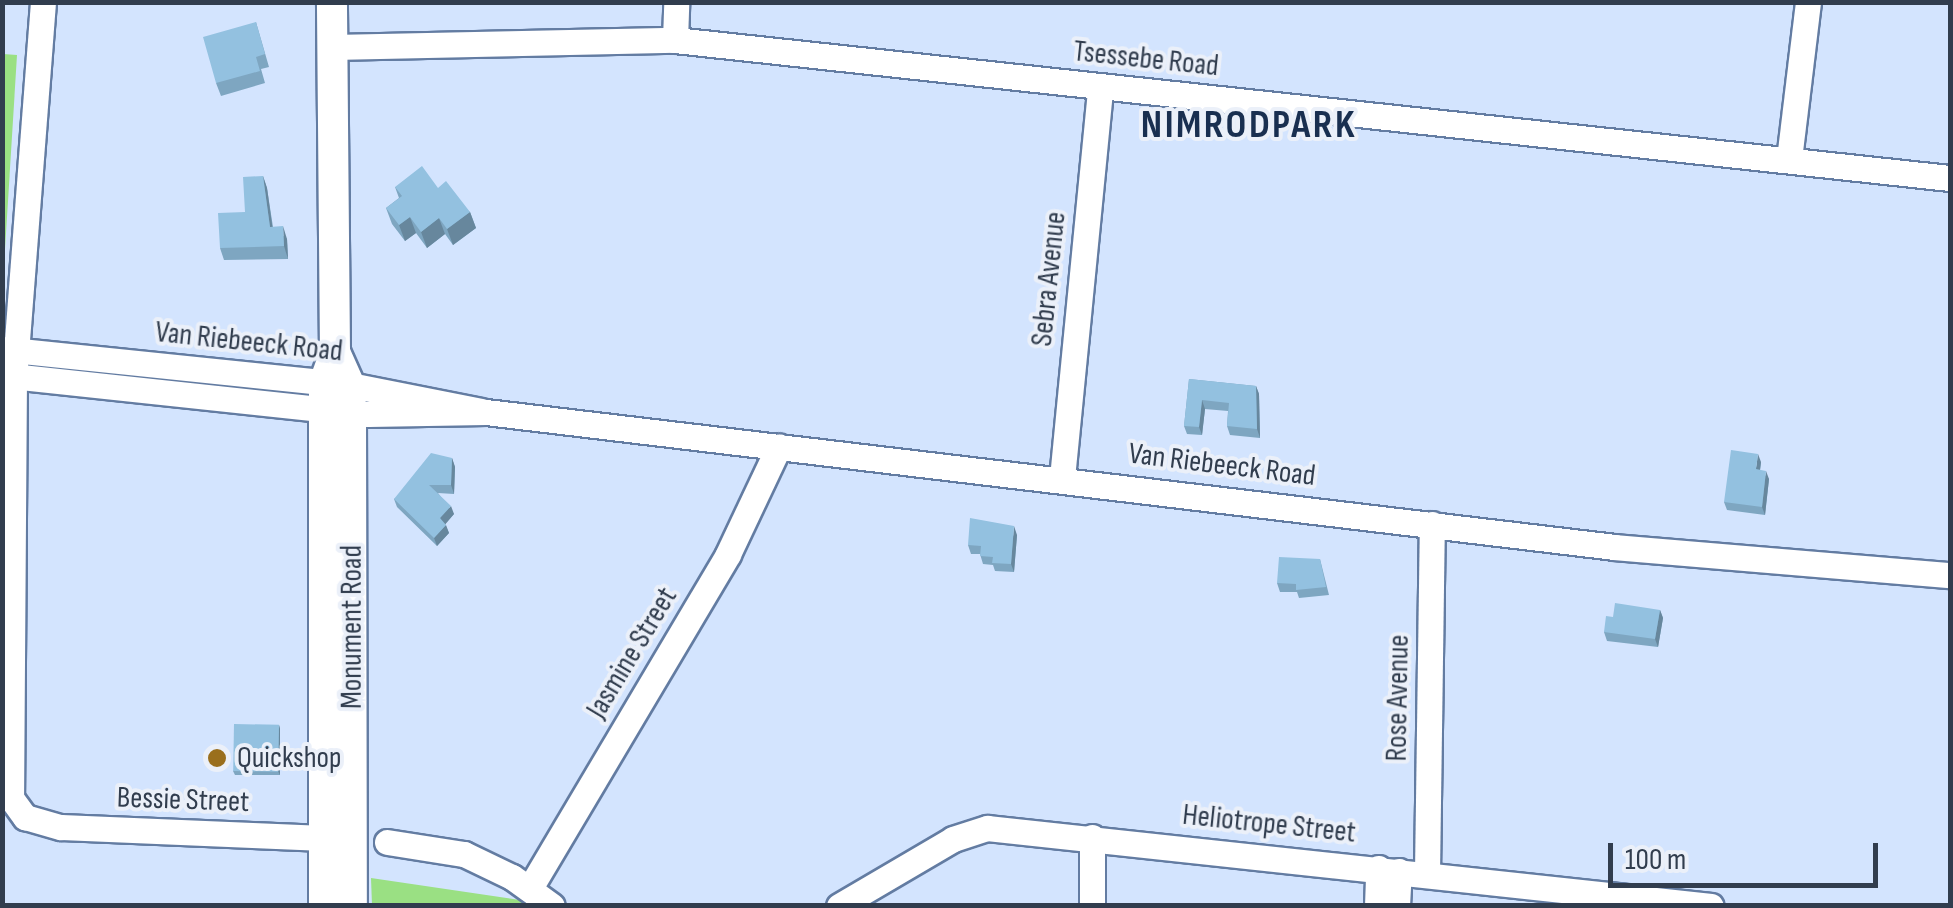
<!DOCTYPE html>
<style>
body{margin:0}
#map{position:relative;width:1953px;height:908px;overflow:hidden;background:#d3e4fe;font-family:"Sofia Sans Condensed",sans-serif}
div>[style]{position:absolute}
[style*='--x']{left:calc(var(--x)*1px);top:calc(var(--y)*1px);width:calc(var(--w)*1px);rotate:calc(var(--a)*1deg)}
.green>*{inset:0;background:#9ae083}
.roads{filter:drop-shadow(2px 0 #637ca2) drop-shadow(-2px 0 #637ca2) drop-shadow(0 2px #637ca2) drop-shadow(0 -2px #637ca2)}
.minor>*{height:25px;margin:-12.5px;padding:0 12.5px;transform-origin:12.5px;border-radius:12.5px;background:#fff}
.major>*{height:30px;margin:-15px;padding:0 15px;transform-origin:15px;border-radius:15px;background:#fff}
.wall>*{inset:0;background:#7ea6c1}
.shaded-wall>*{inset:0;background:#67879d}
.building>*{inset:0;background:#93c1e0;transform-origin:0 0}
.dots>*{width:28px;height:28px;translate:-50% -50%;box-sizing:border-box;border:5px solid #ebf0f9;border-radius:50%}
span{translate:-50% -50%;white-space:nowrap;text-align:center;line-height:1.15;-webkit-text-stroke:8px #ebf0f9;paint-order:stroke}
.street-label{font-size:30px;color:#313d4e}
.poi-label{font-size:30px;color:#313d4e}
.left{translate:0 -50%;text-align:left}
.district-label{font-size:40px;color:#192f50;font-weight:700;letter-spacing:2.5px}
.frame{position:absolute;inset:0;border:5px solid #313d4e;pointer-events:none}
.scale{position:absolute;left:1608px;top:843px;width:270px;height:45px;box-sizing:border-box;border:5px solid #313d4e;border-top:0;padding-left:12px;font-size:30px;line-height:35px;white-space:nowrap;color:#313d4e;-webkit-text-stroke:8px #ebf0f9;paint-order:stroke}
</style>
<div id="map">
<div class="green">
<i style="clip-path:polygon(3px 54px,17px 55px,3px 282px,2px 54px)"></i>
<i style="clip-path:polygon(371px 878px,520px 900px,524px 905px,372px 905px)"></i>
</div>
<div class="roads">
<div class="minor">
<i style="--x:43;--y:2;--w:375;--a:94.4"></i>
<i style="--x:14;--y:376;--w:422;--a:90.4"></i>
<i style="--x:11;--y:798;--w:24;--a:54"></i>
<i style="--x:25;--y:817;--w:37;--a:16"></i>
<i style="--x:61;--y:827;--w:281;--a:2.4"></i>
<i style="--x:675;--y:40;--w:38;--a:-88"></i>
<i style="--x:333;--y:47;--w:342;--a:-1.2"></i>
<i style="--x:675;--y:40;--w:1282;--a:6.18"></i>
<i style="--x:1789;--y:159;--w:158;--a:-83.1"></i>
<i style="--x:2;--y:349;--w:350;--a:5.9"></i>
<i style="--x:350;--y:385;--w:134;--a:11.2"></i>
<i style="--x:2;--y:375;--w:368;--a:6.1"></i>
<i style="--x:368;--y:414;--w:118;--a:-1"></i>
<i style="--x:486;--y:412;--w:1136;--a:6.82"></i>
<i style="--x:1614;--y:547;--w:337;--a:4.8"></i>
<i style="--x:1062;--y:478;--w:393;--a:-84.4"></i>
<i style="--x:387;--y:842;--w:78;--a:8.9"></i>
<i style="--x:464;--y:854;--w:53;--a:25.6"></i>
<i style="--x:512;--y:877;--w:49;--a:35.9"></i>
<i style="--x:1427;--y:873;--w:349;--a:-89.2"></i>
<i style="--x:530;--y:888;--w:388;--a:-59.3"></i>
<i style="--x:728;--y:554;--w:119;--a:-64.7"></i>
<i style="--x:839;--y:906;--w:132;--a:-30.4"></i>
<i style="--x:953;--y:839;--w:36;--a:-18"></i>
<i style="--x:987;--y:828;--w:728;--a:6.15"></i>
<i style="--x:1092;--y:906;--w:69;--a:-90"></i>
<i style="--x:1377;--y:906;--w:38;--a:-88"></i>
<i style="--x:1397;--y:906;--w:35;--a:-87"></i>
</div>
<div class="major">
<i style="--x:335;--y:352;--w:36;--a:66"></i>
<i style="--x:350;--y:385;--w:27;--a:88"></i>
<i style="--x:351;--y:412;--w:494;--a:89.9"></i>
<i style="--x:324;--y:906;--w:523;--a:-90"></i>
<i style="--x:324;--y:383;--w:33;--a:-70"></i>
<i style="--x:335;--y:352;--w:350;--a:-90.5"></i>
</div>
</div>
<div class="wall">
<i style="clip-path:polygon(256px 22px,269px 67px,261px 69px,265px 83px,221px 96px,216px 83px)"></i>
<i style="clip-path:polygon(263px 176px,267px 188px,273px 227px,287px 239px,288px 259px,224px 260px,220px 248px,245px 212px)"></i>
<i style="clip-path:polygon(395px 187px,438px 188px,470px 212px,476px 228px,453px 245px,445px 234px,427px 248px,416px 233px,405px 241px,392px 224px,386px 208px,399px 198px)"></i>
<i style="clip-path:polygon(1189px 379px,1256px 386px,1259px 394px,1260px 438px,1230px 435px,1227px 426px,1228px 411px,1205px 409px,1202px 435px,1187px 434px,1184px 426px)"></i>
<i style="clip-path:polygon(452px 458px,455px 467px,454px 494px,438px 493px,454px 514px,445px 524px,449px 533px,437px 546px,397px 507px,394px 499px)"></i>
<i style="clip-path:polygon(1761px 462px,1760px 470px,1769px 479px,1765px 515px,1727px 510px,1724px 502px)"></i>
<i style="clip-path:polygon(1017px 535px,1014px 572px,995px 571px,993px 565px,983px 564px,980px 554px,971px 554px,968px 545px)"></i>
<i style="clip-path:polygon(1320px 559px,1329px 595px,1299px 598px,1297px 592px,1280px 592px,1277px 583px)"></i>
<i style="clip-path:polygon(1660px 610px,1663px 618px,1658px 647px,1607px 641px,1604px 632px,1613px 617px)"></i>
<i style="clip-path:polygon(279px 725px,280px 729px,280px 775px,235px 775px,233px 771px)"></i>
</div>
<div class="shaded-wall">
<i style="clip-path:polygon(263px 176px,267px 188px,274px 239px,270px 227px)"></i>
<i style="clip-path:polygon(470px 212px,476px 228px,453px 245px,447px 229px)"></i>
<i style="clip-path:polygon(410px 217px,416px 233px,405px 241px,399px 225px)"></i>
<i style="clip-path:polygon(439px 218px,445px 234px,427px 248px,421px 232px)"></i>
<i style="clip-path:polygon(283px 226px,287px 239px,288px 259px,284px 246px)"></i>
<i style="clip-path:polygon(1256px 386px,1259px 394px,1260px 438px,1257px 429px)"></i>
<i style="clip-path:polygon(1202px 400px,1205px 409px,1202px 435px,1199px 427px)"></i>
<i style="clip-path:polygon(1758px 454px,1761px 462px,1759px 478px,1756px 469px)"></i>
<i style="clip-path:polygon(452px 458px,455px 467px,454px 494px,451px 485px)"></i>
<i style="clip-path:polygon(1766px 471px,1769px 479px,1765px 515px,1762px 507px)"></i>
<i style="clip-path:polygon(451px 506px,454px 514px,443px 527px,440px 518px)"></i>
<i style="clip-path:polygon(446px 525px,449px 533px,437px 546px,434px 538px)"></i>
<i style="clip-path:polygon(1014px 526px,1017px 535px,1014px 572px,1011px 564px)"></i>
<i style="clip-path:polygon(1660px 610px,1663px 618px,1658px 647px,1655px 639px)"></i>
<i style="clip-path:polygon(279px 725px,280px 729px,280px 775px,278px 771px)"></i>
</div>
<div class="building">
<i style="clip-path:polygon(256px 22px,265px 54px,256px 57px,260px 71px,216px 83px,203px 37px)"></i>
<i style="clip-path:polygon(422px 166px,438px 188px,446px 181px,470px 212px,447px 229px,439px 218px,421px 232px,410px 217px,399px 225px,386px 208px,402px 196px,395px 187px)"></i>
<i style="clip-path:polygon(263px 176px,270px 227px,283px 226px,284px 246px,220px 248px,218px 213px,245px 212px,243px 177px)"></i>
<i style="clip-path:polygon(1189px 379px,1256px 386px,1257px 429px,1227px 426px,1229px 403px,1202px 400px,1199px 427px,1184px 426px)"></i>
<i style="clip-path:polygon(1731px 450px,1758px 454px,1756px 469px,1766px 471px,1762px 507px,1724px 502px)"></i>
<i style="clip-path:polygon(431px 453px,452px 458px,451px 485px,429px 485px,451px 506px,440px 518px,446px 525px,434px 538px,394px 499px)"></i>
<i style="clip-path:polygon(970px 518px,1014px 526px,1011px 564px,992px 563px,993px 557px,980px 556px,981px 546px,968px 545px)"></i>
<i style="clip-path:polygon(1279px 557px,1320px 559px,1326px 587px,1296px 590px,1296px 584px,1277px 583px)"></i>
<i style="clip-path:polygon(1615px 603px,1660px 610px,1655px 639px,1604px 632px,1606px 616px,1613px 617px)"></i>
<i style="left:234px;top:724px;width:45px;height:47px;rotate:1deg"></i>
</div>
<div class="dots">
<i style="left:217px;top:758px;background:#9a6f1d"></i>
</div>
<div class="street-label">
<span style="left:1146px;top:59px;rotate:6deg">Tsessebe Road</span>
<span style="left:1049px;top:279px;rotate:-84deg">Sebra Avenue</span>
<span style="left:249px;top:342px;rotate:6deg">Van Riebeeck Road</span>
<span style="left:1222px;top:465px;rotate:7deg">Van Riebeeck Road</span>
<span style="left:352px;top:627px;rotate:-90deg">Monument Road</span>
<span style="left:632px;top:653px;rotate:-59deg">Jasmine Street</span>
<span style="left:1398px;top:698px;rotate:-89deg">Rose Avenue</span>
<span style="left:183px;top:800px;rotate:2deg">Bessie Street</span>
<span style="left:1269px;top:824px;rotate:6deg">Heliotrope Street</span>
</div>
<div class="poi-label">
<span class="left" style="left:237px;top:758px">Quickshop</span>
</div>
<div class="district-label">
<span style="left:1249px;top:125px">NIMRODPARK</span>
</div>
<div class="frame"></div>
<div class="scale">100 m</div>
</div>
